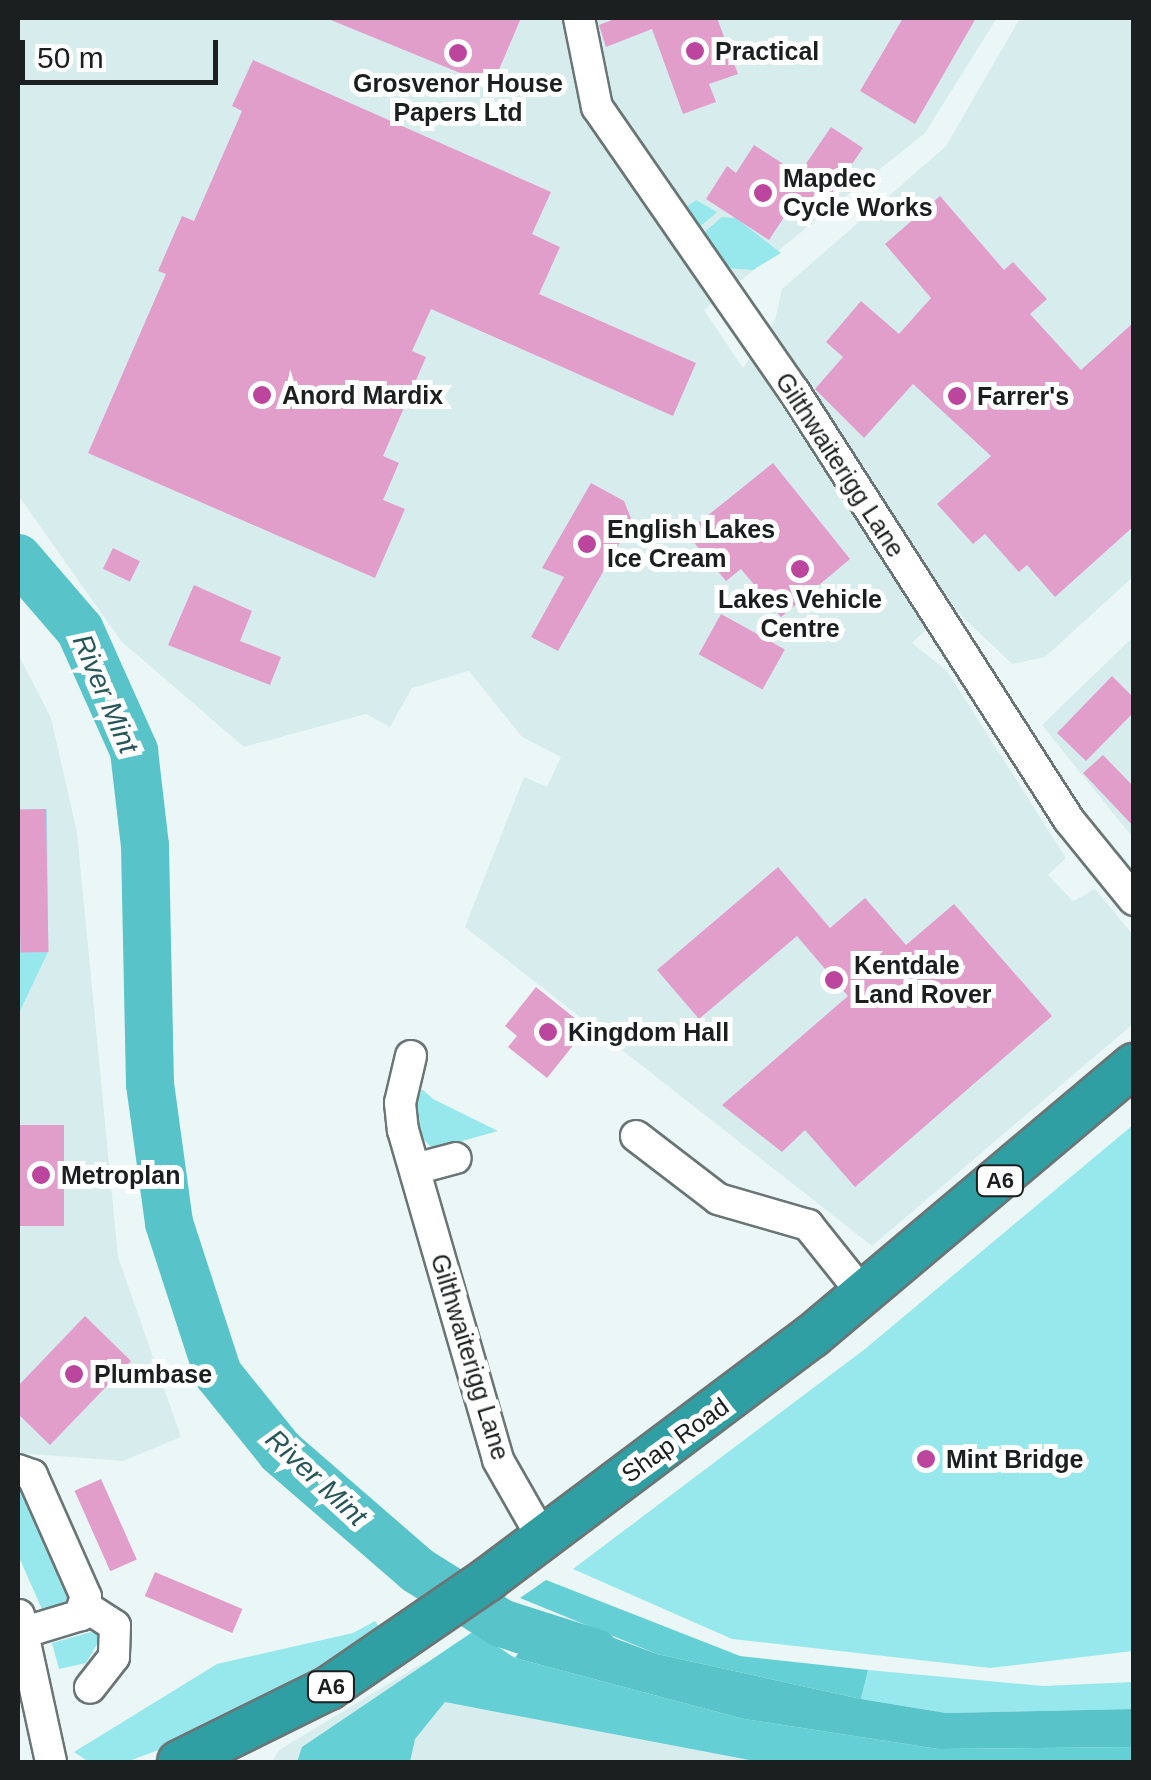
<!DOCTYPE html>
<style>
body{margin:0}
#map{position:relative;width:1151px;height:1780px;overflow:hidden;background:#ebf7f7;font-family:Helvetica,sans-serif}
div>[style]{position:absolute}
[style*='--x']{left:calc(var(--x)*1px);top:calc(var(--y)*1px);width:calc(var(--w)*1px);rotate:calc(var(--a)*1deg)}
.built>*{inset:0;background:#d7eded}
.green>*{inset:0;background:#97e8ec}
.forest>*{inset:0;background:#64cfd4}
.water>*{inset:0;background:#58c4c9}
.river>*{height:48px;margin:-24px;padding:0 24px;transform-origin:24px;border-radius:24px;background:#58c4c9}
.building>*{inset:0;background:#e29ecb;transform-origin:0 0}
.roads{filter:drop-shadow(2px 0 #6a7575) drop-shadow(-2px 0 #6a7575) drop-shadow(0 2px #6a7575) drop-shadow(0 -2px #6a7575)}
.minor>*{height:30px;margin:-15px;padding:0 15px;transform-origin:15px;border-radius:15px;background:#fff}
.highway>*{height:42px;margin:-21px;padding:0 21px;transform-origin:21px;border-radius:21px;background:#2f9fa3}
.dots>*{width:28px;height:28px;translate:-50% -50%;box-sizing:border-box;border:5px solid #fff;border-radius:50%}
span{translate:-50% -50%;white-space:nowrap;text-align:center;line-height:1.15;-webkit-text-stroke:10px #fff;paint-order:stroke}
.shield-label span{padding:2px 8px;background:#fff;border:2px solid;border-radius:8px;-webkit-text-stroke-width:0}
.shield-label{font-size:22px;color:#1b1f1f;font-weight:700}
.poi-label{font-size:25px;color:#1b1f1f;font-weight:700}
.left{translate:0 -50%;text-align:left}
.street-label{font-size:25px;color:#1b1f1f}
.water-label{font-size:28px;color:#275759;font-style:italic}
.frame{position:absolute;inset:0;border:20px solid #1b1f1f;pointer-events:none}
.scale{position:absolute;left:20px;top:40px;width:198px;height:45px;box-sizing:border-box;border:5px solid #1b1f1f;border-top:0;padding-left:12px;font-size:30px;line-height:35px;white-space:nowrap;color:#1b1f1f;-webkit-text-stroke:8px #fff;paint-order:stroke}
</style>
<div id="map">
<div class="built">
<i style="clip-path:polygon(18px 18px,997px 18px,925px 133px,704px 310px,743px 368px,775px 320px,782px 289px,946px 146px,1020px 18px,1133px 18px,1133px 577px,1045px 657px,1012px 664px,951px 606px,912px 643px,947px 671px,1066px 858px,1048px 875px,1073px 901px,1095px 889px,1133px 935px,1133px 1024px,872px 1246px,465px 927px,524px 777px,547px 787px,561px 757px,522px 737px,469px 671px,412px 688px,390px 727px,366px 714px,244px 747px,121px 641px,18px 495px)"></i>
<i style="clip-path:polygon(1133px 637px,1133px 838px,1042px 725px)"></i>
<i style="clip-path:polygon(18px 654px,51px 718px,77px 832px,118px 1257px,181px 1437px,123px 1461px,18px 1453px)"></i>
<i style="clip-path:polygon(423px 1663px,531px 1690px,906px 1762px,272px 1762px,279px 1750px)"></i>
</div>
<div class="green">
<i style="clip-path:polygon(696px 200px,717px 212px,696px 230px,683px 209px)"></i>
<i style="clip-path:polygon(722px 217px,736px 218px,781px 253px,753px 270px,725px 268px,701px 235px)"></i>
<i style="clip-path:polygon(47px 809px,48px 952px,18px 1015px,18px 810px)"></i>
<i style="clip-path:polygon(422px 1089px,433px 1099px,498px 1131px,433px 1149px,418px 1134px,414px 1111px)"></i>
<i style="clip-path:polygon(1133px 1125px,1133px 1651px,990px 1668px,732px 1639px,573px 1569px,865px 1349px)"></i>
<i style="clip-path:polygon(18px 1481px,69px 1592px,70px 1604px,45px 1616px,18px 1555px)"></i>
<i style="clip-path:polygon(375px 1621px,382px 1630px,312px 1676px,175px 1744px,126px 1762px,89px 1762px,74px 1752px,217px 1664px,353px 1633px)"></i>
<i style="clip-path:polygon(91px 1632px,102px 1636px,86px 1663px,59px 1669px,52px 1643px)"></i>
<i style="clip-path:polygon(868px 1670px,1043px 1686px,1133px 1682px,1133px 1709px,946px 1713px,861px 1699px)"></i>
</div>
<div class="forest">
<i style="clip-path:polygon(546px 1580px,740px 1656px,868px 1670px,861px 1699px,657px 1654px,520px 1598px)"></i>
<i style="clip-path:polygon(474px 1631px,515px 1658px,744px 1719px,938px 1749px,1134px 1747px,1133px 1762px,760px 1762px,445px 1702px,415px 1739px,410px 1762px,297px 1762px,302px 1747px)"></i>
</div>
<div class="water">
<i style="clip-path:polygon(547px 1613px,657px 1654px,861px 1699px,946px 1713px,1133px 1709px,1133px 1747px,938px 1749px,744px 1719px,515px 1658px)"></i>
</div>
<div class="river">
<i style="--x:18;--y:558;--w:95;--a:49.3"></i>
<i style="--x:80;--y:630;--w:133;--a:65.9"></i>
<i style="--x:134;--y:751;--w:96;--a:83.4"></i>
<i style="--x:145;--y:846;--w:238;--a:88.8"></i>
<i style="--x:150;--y:1084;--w:140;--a:82.2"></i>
<i style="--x:169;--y:1223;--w:159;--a:72"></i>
<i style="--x:218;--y:1374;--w:100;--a:51.1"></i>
<i style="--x:281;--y:1452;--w:180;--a:40.9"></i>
<i style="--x:417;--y:1570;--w:99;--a:32.2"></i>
<i style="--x:501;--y:1623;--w:99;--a:17.7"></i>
</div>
<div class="building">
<i style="clip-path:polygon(326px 18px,521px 18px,492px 86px)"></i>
<i style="clip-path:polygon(617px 18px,717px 18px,738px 74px,709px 84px,716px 102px,683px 114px,652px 29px,606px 47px,599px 25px)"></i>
<i style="clip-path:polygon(903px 18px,976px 18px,915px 124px,860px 91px)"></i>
<i style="clip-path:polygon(253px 60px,551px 192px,532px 234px,560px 247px,539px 294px,696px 363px,673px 416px,431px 309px,412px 351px,426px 357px,383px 456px,399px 463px,383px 500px,405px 509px,375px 578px,88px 453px,166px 274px,158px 271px,182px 216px,194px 221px,242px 111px,232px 106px)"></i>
<i style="clip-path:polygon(831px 127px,863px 148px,832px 193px,821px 185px,797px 221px,786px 214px,769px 240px,706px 199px,727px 166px,736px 173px,754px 145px,799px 174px)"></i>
<i style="clip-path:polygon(940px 196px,1004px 270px,1013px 262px,1047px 299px,1030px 314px,1081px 370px,1134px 322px,1134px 526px,1055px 597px,1027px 565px,1019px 572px,985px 534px,973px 544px,937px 504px,991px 456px,913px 384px,864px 438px,815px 389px,843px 357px,826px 342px,861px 301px,899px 334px,931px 298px,885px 244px)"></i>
<i style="clip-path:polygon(773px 463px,850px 559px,781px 617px,741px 569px,726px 581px,686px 533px)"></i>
<i style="clip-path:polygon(591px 483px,624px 501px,632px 521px,558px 651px,531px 637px,564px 577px,542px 568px)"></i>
<i style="left:113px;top:548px;width:30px;height:23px;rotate:26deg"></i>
<i style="clip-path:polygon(194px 585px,252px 611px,240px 641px,281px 657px,270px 685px,168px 645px)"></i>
<i style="left:721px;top:614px;width:73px;height:46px;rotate:29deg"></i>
<i style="clip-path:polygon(1112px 676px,1134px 698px,1134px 712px,1086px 761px,1057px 733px)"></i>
<i style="clip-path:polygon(1103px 755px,1134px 787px,1134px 827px,1083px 773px)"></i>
<i style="left:46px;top:809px;width:143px;height:28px;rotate:89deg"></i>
<i style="clip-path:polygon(778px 867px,830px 928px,865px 898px,906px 945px,954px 904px,1052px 1016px,855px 1187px,805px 1130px,782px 1152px,722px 1105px,848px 996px,797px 936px,699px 1019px,657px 970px)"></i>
<i style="clip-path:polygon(536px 987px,587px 1028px,547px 1078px,508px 1047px,517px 1036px,505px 1026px)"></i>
<i style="left:18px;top:1125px;width:46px;height:101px"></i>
<i style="clip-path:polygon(85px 1316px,131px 1361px,50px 1445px,18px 1414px,18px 1386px)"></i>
<i style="left:101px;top:1479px;width:88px;height:29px;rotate:66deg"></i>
<i style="left:155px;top:1572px;width:95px;height:26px;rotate:23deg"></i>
</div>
<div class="roads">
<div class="minor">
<i style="--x:579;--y:18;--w:91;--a:78.6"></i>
<i style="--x:597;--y:107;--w:346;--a:55.3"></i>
<i style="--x:794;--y:391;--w:510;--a:57.34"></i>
<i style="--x:1069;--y:820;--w:103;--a:50.9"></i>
<i style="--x:411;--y:1056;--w:48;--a:103.2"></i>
<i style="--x:400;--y:1103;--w:27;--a:84"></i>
<i style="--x:403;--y:1130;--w:343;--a:73.9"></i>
<i style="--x:498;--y:1460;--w:89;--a:60.3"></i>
<i style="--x:636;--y:1136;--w:103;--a:37.5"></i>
<i style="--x:718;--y:1199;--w:94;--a:16.1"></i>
<i style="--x:808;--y:1225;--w:88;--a:51.4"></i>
<i style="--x:415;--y:1169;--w:42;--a:-15"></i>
<i style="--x:18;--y:1470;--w:15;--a:20"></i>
<i style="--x:32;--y:1475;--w:133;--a:66.1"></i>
<i style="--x:86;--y:1597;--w:19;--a:106"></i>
<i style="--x:81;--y:1615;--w:59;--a:163.1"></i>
<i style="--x:83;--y:1605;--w:38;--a:33"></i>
<i style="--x:115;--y:1626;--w:31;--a:92"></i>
<i style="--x:114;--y:1657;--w:39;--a:128"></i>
<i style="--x:19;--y:1615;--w:150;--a:77.7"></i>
</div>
<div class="highway">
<i style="--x:179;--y:1762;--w:167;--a:-26.3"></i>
<i style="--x:329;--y:1688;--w:193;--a:-34.4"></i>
<i style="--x:488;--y:1579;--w:405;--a:-36.9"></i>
<i style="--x:812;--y:1336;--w:421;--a:-40.1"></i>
</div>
</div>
<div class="dots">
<i style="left:695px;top:51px;background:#bc469d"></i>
<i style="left:458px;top:53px;background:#bc469d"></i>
<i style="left:763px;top:193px;background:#bc469d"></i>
<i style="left:262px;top:395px;background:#bc469d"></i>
<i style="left:957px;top:396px;background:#bc469d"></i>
<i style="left:587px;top:544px;background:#bc469d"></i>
<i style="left:800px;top:569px;background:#bc469d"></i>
<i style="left:834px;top:980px;background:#bc469d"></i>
<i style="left:548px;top:1032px;background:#bc469d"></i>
<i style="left:41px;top:1175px;background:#bc469d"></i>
<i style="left:74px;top:1374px;background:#bc469d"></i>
<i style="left:926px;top:1459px;background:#bc469d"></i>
</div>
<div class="shield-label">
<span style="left:1000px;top:1181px">A6</span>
<span style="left:331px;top:1687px">A6</span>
</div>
<div class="poi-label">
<span class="left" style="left:715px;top:51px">Practical</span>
<span style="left:458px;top:98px">Grosvenor House<br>Papers Ltd</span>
<span class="left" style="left:783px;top:193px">Mapdec<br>Cycle Works</span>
<span class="left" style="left:282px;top:395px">Anord Mardix</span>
<span class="left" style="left:977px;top:396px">Farrer's</span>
<span class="left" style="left:607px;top:544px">English Lakes<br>Ice Cream</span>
<span style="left:800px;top:614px">Lakes Vehicle<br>Centre</span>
<span class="left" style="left:854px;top:980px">Kentdale<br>Land Rover</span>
<span class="left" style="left:568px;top:1032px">Kingdom Hall</span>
<span class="left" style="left:61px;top:1175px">Metroplan</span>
<span class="left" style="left:94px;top:1374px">Plumbase</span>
<span class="left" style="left:946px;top:1459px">Mint Bridge</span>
</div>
<div class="street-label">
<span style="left:840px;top:465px;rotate:57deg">Gilthwaiterigg Lane</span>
<span style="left:470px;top:1357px;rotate:73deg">Gilthwaiterigg Lane</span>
<span style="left:675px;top:1440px;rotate:-36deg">Shap Road</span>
</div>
<div class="water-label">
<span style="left:105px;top:694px;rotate:67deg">River Mint</span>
<span style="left:316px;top:1478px;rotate:43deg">River Mint</span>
</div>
<div class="frame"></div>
<div class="scale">50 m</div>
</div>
